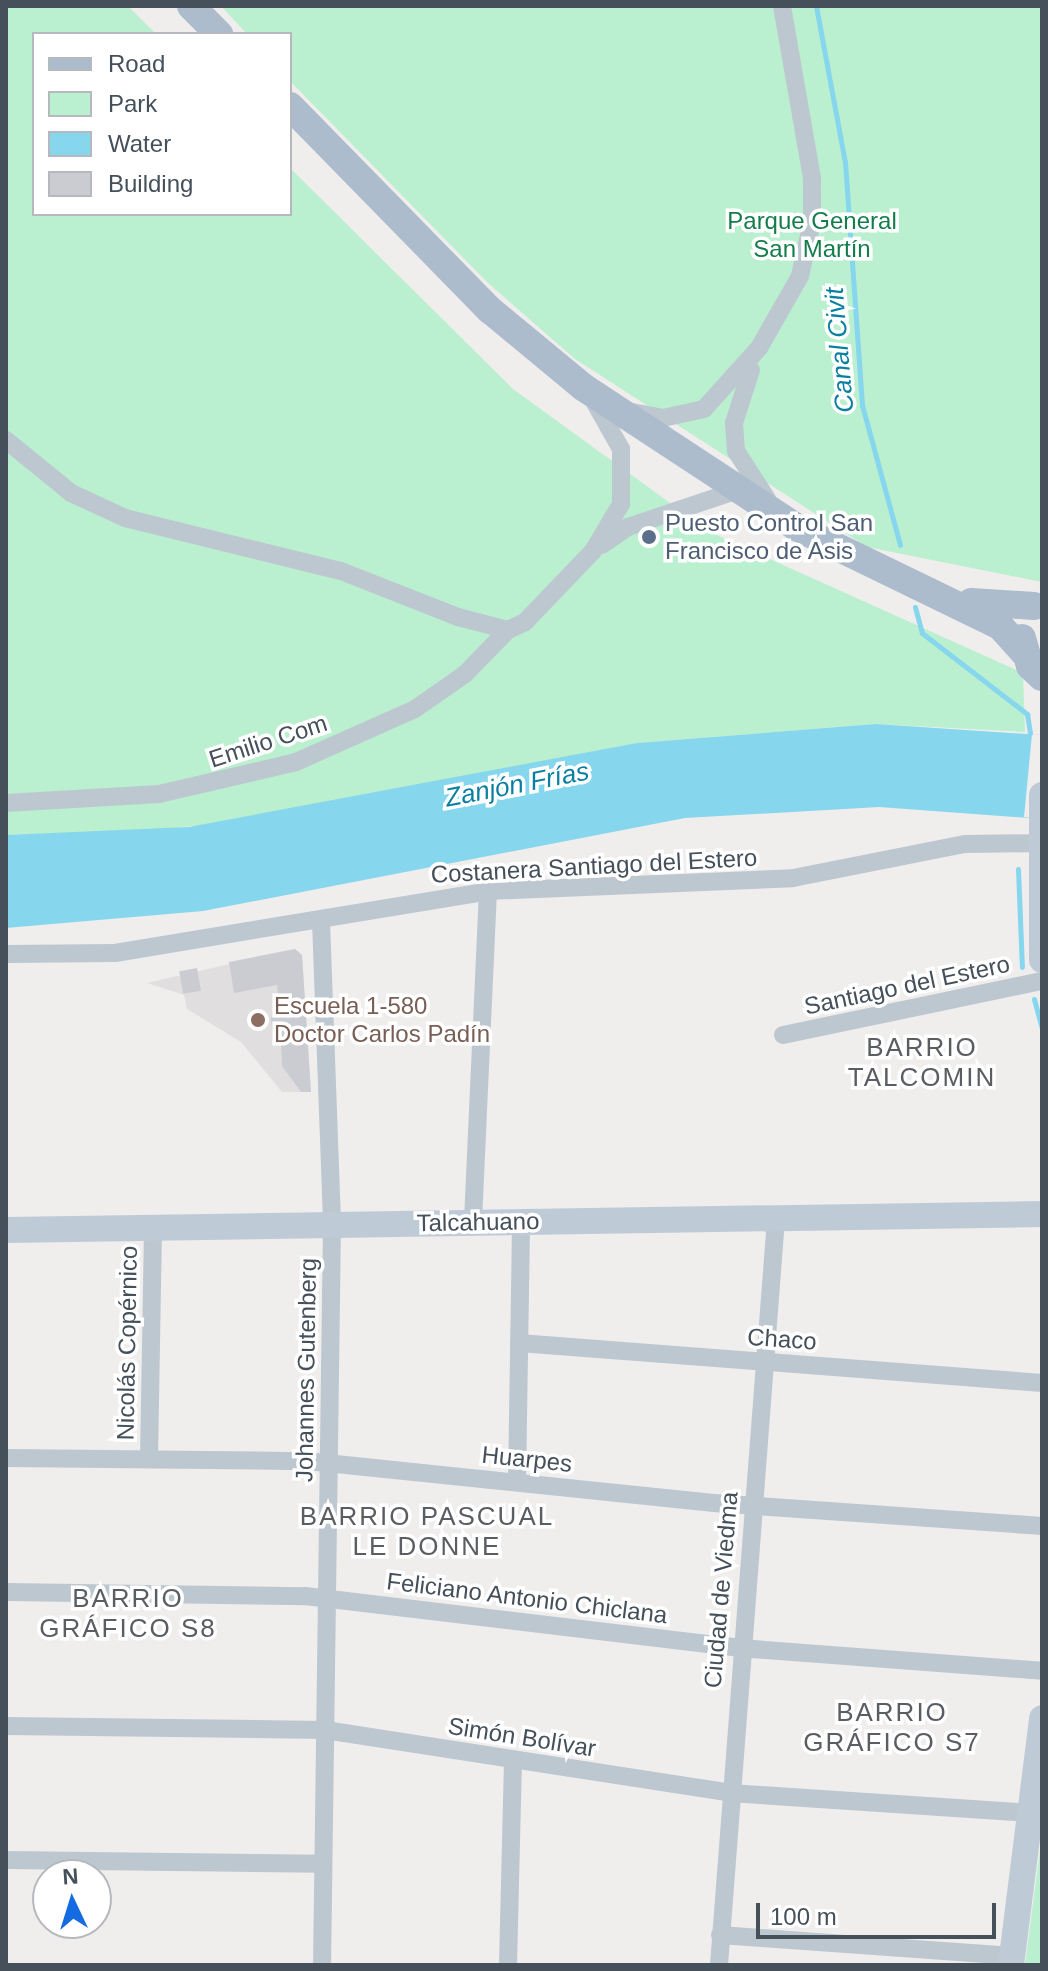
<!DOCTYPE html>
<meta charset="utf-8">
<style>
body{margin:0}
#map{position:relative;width:1048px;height:1971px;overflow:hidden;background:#f0eded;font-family:Helvetica,sans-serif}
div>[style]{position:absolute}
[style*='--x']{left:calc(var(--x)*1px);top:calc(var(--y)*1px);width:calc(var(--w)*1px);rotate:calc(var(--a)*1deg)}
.education>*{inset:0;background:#e1dedf}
.green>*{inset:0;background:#baefcf}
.water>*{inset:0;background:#86d6ed}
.pier>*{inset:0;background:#f0eded}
.stream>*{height:5px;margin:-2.5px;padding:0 2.5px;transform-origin:2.5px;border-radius:2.5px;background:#86d6ed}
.building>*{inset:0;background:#caccd2;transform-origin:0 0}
.street>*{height:18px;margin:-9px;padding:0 9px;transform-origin:9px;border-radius:9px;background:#bdc7d0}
.secondary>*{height:26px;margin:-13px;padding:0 13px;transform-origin:13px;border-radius:13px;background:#bfcad7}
.primary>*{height:28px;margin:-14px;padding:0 14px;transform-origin:14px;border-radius:14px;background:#acbccd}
.dots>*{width:22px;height:22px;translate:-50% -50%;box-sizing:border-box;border:4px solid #fff;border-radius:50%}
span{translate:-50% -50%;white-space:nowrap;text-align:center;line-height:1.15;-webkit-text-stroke:7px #fff;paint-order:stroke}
.park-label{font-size:24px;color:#157d4b}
.service-label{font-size:24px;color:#4e5e75}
.left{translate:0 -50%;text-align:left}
.street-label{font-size:24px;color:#45505b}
.education-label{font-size:24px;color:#785e54}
.water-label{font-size:26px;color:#097fa2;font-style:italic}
.neighbourhood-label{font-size:26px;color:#5a5d62;letter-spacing:2px}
.frame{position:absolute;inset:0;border:8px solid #45505b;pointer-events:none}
.legend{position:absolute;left:32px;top:32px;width:260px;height:184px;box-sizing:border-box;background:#fff;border:2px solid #b5b9bd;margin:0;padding:10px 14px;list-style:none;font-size:24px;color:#45505b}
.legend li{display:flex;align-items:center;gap:16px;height:40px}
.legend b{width:40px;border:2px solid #b5b9bd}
.north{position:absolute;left:32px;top:1859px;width:80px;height:80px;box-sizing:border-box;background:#fff;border:2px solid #b5b9bd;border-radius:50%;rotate:356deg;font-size:22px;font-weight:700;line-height:32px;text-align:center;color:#45505b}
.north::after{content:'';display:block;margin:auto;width:28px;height:36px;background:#156be2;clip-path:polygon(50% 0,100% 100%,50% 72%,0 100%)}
.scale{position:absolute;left:756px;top:1903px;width:240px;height:36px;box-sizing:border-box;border:4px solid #45505b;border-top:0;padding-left:10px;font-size:24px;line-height:28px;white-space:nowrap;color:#45505b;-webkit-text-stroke:6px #fff;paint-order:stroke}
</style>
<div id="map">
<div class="education">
<i style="clip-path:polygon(295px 949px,302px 955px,311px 1092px,282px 1092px,241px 1042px,187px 1009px,184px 995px,147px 983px)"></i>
</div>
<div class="green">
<i style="clip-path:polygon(6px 6px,128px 6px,156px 34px,34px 34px,34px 214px,290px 214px,290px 168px,513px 389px,710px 532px,1023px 673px,1025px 732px,876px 724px,637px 743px,257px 819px,120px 834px,6px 835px)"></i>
<i style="clip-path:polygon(221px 6px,1042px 6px,1042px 582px,867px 547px,575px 359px,487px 282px,290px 81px,290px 34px,247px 34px)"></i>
<i style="clip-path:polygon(1042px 1835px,1042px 1965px,1025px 1965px)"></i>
</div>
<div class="water">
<i style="clip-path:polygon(876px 724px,1042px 735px,1042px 819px,879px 807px,685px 818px,203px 911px,6px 928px,6px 835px,189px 827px,637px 743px)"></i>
</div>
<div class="pier">
<i style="clip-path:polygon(1032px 734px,1042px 735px,1042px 819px,1024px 817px)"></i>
</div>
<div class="stream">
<i style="--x:816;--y:6;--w:159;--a:79.5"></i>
<i style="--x:845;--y:162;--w:244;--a:86"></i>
<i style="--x:862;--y:405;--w:145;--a:74.8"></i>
<i style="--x:915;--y:607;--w:27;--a:75"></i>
<i style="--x:922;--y:633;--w:133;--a:37.6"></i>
<i style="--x:1027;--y:714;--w:19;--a:81"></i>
<i style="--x:1018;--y:869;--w:98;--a:87.7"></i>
<i style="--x:1034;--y:999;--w:30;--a:75"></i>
</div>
<div class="building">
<i style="clip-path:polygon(295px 949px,302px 955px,311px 1092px,301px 1092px,282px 1066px,281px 1041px,273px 1041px,271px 1017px,280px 1016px,277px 985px,234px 993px,229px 962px)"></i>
<i style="left:197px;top:968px;width:23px;height:18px;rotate:80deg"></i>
</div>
<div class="street">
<i style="--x:751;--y:370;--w:56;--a:107.8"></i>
<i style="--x:734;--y:423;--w:28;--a:86"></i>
<i style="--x:736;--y:451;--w:57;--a:57.1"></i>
<i style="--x:632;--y:412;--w:32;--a:11"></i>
<i style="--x:663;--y:418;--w:42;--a:-12.4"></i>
<i style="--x:704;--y:409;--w:82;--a:-48"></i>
<i style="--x:759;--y:348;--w:83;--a:-60.3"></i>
<i style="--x:800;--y:276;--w:55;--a:-77.5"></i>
<i style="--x:812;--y:222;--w:44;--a:-90"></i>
<i style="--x:812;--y:178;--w:175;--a:-99.9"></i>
<i style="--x:6;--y:440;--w:84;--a:39.2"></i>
<i style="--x:71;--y:493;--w:60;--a:24.8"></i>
<i style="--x:125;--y:518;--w:222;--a:13.8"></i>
<i style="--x:341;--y:571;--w:126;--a:21.5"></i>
<i style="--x:458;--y:617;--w:52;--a:14.6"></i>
<i style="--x:508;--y:630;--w:19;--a:-25"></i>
<i style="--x:525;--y:622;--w:98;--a:-46.2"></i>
<i style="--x:593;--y:551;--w:55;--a:-59.2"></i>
<i style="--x:621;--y:504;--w:55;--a:-90"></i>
<i style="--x:621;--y:449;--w:53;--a:-119.5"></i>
<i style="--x:602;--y:545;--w:32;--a:-35"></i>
<i style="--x:628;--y:527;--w:113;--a:-18.6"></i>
<i style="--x:6;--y:803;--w:153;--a:-3.4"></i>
<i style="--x:159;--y:794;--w:141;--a:-13.1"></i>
<i style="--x:296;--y:762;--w:130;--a:-24"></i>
<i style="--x:415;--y:709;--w:61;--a:-35"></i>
<i style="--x:465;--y:674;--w:62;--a:-45.7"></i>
<i style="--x:321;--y:921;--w:303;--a:87.9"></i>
<i style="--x:332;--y:1224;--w:741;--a:90.77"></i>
<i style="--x:6;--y:954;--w:109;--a:-0.5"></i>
<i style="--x:115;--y:953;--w:378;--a:-9.4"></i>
<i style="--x:488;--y:891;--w:305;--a:-2.4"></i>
<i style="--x:793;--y:878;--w:175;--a:-11.2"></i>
<i style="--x:965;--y:844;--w:77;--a:-0.7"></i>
<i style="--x:783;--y:1035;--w:265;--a:-11.8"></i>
<i style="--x:473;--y:1221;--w:330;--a:-87.4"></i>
<i style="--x:519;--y:1343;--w:525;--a:4.37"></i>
<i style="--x:6;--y:1458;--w:301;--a:0.6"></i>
<i style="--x:307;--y:1461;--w:409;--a:5.9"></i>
<i style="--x:714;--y:1503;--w:329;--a:4"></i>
<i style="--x:149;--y:1459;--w:232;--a:-89"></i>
<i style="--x:517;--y:1482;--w:261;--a:-89.1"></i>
<i style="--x:6;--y:1592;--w:299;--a:0.8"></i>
<i style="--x:305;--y:1596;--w:437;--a:6.8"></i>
<i style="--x:739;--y:1648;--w:304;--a:4.3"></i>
<i style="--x:6;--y:1726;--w:319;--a:0.7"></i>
<i style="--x:325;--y:1730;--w:410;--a:8.8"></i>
<i style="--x:730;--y:1793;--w:301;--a:3.8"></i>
<i style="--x:6;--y:1860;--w:317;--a:0.7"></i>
<i style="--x:720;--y:1935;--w:294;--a:4.1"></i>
<i style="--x:508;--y:1965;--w:205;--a:-88.6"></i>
<i style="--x:719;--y:1965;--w:748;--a:-85.63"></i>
</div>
<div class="secondary">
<i style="--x:1042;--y:795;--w:165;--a:90"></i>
<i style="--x:6;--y:1230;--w:1036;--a:-0.88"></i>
<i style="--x:1011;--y:1965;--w:249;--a:-82.8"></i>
</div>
<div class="primary">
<i style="--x:191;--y:6;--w:40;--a:45"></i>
<i style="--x:290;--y:106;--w:286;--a:45.6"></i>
<i style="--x:490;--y:310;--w:121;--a:39.6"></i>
<i style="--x:583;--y:387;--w:255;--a:33.3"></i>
<i style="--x:796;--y:527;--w:227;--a:25.9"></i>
<i style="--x:1000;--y:626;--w:36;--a:48"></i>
<i style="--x:971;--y:602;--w:63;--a:3.6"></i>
<i style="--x:1022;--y:638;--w:29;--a:74"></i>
<i style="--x:1030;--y:666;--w:16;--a:43"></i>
</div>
<div class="dots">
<i style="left:649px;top:537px;background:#5c6f8a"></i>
<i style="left:258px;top:1020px;background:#8d6e63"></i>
</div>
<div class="park-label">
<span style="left:812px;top:235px">Parque General<br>San Martín</span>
</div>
<div class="service-label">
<span class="left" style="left:665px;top:537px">Puesto Control San<br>Francisco de Asis</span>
</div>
<div class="street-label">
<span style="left:268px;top:741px;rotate:-18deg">Emilio Com</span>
<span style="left:594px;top:866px;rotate:-3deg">Costanera Santiago del Estero</span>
<span style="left:907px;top:985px;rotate:-12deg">Santiago del Estero</span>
<span style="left:478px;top:1222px;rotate:-1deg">Talcahuano</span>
<span style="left:782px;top:1339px;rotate:4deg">Chaco</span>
<span style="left:127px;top:1343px;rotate:-89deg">Nicolás Copérnico</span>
<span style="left:306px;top:1370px;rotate:-89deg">Johannes Gutenberg</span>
<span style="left:527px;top:1459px;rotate:6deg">Huarpes</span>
<span style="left:721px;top:1590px;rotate:-85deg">Ciudad de Viedma</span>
<span style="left:527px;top:1598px;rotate:7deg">Feliciano Antonio Chiclana</span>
<span style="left:522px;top:1737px;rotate:9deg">Simón Bolívar</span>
</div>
<div class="education-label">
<span class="left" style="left:274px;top:1020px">Escuela 1-580<br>Doctor Carlos Padín</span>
</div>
<div class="water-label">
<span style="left:840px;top:350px;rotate:-95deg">Canal Civit</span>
<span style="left:517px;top:785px;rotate:-11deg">Zanjón Frías</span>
</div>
<div class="neighbourhood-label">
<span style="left:922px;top:1063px">BARRIO<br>TALCOMIN</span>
<span style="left:427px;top:1532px">BARRIO PASCUAL<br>LE DONNE</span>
<span style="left:128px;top:1614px">BARRIO<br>GRÁFICO S8</span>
<span style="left:892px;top:1728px">BARRIO<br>GRÁFICO S7</span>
</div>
<div class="frame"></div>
<ul class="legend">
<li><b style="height:10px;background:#acbccd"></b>Road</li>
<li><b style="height:22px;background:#baefcf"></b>Park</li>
<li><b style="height:22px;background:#86d6ed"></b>Water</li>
<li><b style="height:22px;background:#caccd2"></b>Building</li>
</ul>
<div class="north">N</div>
<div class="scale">100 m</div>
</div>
